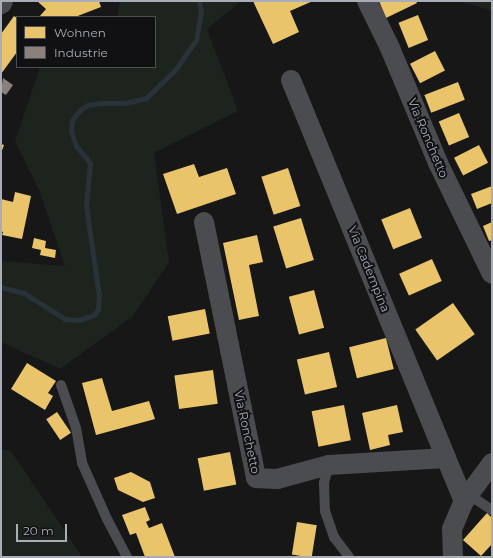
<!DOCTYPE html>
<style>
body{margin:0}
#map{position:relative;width:493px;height:558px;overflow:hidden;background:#171717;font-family:Montserrat,sans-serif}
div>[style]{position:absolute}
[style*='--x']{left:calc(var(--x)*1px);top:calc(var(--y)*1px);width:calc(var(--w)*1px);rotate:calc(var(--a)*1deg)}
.green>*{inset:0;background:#1d241e}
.homes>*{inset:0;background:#e9c46a;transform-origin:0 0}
.industry>*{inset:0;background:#8a817c}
.stream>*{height:5px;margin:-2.5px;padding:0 2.5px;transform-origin:2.5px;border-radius:2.5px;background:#2a3239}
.lane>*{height:10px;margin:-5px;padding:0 5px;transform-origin:5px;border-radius:5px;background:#4b4c50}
.street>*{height:20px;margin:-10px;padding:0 10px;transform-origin:10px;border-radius:10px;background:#4b4c50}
.secondary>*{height:22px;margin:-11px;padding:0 11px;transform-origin:11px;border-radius:11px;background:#4a4a4e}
span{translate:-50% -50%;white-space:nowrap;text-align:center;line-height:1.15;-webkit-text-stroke:4px #111113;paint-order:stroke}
.street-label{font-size:12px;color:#a8adb8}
.frame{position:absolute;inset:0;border:2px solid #a8adb8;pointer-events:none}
.legend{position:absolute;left:16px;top:16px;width:140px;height:52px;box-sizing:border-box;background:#111113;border:1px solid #4d4f55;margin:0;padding:5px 7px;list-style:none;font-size:12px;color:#a8adb8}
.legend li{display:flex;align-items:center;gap:8px;height:20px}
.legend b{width:20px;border:1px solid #4d4f55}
.scale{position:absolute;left:16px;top:524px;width:51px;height:18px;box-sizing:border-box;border:2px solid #a8adb8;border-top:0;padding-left:5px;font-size:12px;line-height:14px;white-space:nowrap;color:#a8adb8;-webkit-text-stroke:3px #111113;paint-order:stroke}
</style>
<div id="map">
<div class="green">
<i style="clip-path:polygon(120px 1px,241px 1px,207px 29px,238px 111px,154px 153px,169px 262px,133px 316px,60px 369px,1px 342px,1px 261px,65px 266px,40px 192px,15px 141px,40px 67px,155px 67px,155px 17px,117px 17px)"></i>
<i style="clip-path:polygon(460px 1px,492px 1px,492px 11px)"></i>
<i style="clip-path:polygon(1px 449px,11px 451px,82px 557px,1px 557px)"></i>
</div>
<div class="homes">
<i style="clip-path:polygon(37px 1px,99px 1px,101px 7px,75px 17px,39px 17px,46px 9px)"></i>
<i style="clip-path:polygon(253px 1px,313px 1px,290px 11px,299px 32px,273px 44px)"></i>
<i style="clip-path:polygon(379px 1px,416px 1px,417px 3px,386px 18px)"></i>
<i style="left:418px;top:15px;width:27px;height:21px;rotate:68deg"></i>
<i style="clip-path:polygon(14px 16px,17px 18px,17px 52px,1px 74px,1px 34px)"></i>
<i style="left:435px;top:51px;width:22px;height:28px;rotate:63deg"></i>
<i style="left:458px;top:82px;width:19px;height:36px;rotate:69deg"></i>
<i style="left:459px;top:113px;width:26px;height:22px;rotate:67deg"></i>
<i style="clip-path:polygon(1px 144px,4px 145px,1px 153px)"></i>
<i style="left:479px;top:145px;width:20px;height:28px;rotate:63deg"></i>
<i style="clip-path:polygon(194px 164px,199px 177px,227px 168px,236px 194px,177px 214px,163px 174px)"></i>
<i style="left:288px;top:168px;width:40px;height:28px;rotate:72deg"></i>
<i style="clip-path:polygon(492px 186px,492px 203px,477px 209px,471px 194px)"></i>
<i style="clip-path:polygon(15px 192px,31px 196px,22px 239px,2px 235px,3px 232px,1px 231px,1px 199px,13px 202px)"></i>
<i style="left:410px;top:208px;width:32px;height:31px;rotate:68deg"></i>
<i style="left:301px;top:218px;width:44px;height:29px;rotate:73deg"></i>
<i style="clip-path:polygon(492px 222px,492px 240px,489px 241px,483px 226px)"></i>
<i style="clip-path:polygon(257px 235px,263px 262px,249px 265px,259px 316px,239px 320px,223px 243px)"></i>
<i style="clip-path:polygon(34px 238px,46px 241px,45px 248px,56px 250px,55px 258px,40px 255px,41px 250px,32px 248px)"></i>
<i style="left:432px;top:259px;width:24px;height:36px;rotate:66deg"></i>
<i style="left:314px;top:290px;width:39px;height:26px;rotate:75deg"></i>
<i style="left:453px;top:303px;width:38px;height:46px;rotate:55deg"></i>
<i style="left:205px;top:309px;width:25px;height:38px;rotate:79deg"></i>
<i style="left:386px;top:338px;width:32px;height:38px;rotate:76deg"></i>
<i style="left:329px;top:352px;width:36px;height:33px;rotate:77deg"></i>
<i style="clip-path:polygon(27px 363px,56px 381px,48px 393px,53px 396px,45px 410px,11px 389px)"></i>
<i style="left:213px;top:370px;width:34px;height:39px;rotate:82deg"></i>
<i style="clip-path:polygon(102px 378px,112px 411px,149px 401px,155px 419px,96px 435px,82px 383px)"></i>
<i style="left:344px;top:405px;width:36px;height:33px;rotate:79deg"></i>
<i style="clip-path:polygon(397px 405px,403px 432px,388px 435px,390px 445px,370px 450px,362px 413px)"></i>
<i style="left:57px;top:412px;width:25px;height:13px;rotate:56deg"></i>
<i style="left:230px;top:452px;width:33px;height:33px;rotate:79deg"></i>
<i style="clip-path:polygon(131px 472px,150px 482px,155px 498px,143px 502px,118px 490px,114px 478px)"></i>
<i style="clip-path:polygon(145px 507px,150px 520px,146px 522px,149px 528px,162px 523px,175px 557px,145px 557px,136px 533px,130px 535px,122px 515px)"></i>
<i style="clip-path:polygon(487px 513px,492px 518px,492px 544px,481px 556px,463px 540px)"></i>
<i style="left:297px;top:522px;width:20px;height:33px;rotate:9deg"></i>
</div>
<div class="industry">
<i style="clip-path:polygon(3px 78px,13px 85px,6px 95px,1px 92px)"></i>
</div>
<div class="stream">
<i style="--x:1;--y:287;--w:24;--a:15"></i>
<i style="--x:24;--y:293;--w:49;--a:32.4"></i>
<i style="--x:65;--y:319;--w:13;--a:4"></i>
<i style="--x:78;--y:320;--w:17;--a:-17"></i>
<i style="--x:94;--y:315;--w:7;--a:-56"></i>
<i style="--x:98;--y:309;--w:13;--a:-86"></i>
<i style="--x:99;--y:296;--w:91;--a:-98.2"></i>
<i style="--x:86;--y:206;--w:43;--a:-84.7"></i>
<i style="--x:90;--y:163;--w:22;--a:-129"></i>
<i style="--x:76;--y:146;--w:16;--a:-108"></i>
<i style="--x:71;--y:131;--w:11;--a:-85"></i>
<i style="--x:72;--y:120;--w:13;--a:-51"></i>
<i style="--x:80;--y:110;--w:9;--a:-32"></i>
<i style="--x:88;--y:105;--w:11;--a:-10"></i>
<i style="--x:99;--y:103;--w:26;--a:0"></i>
<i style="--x:125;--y:103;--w:22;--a:-13"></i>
<i style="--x:146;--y:98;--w:40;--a:-44"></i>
<i style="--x:175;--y:70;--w:37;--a:-55"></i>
<i style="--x:196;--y:40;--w:27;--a:-80"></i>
<i style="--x:201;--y:13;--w:12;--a:-99"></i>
</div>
<div class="lane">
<i style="--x:61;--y:385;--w:46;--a:70.8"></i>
<i style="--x:76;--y:428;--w:36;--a:80"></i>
<i style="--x:82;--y:463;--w:61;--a:65.9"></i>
<i style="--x:107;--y:519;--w:43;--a:62.2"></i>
<i style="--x:329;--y:465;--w:19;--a:106"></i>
<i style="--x:324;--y:483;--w:28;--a:88"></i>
<i style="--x:325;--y:511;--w:28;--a:71"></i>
<i style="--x:334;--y:537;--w:25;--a:53"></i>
<i style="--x:468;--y:494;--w:29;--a:34"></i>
</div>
<div class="street">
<i style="--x:367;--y:1;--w:52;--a:63.9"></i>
<i style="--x:390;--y:48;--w:125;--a:67.3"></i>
<i style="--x:438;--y:163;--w:123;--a:64.1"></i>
<i style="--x:291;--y:80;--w:409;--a:67.7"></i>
<i style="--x:204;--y:222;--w:261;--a:78.5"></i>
<i style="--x:256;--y:478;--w:21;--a:3"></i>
<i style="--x:277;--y:479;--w:54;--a:-15.1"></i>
<i style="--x:329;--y:465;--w:117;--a:-3.4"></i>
<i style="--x:446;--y:458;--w:47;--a:67.3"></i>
<i style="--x:453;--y:557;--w:28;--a:-92"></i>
<i style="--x:452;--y:529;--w:30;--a:-67"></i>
<i style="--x:464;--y:501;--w:47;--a:-53.6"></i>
</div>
<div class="secondary">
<i style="--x:1;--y:3;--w:2;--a:-63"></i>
</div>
<div class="street-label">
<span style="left:428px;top:138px;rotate:67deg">Via Ronchetto</span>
<span style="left:369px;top:269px;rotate:68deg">Via Cadempina</span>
<span style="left:247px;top:432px;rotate:78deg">Via Ronchetto</span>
</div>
<div class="frame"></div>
<ul class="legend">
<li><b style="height:11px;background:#e9c46a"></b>Wohnen</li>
<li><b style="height:11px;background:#8a817c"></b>Industrie</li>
</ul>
<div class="scale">20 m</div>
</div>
